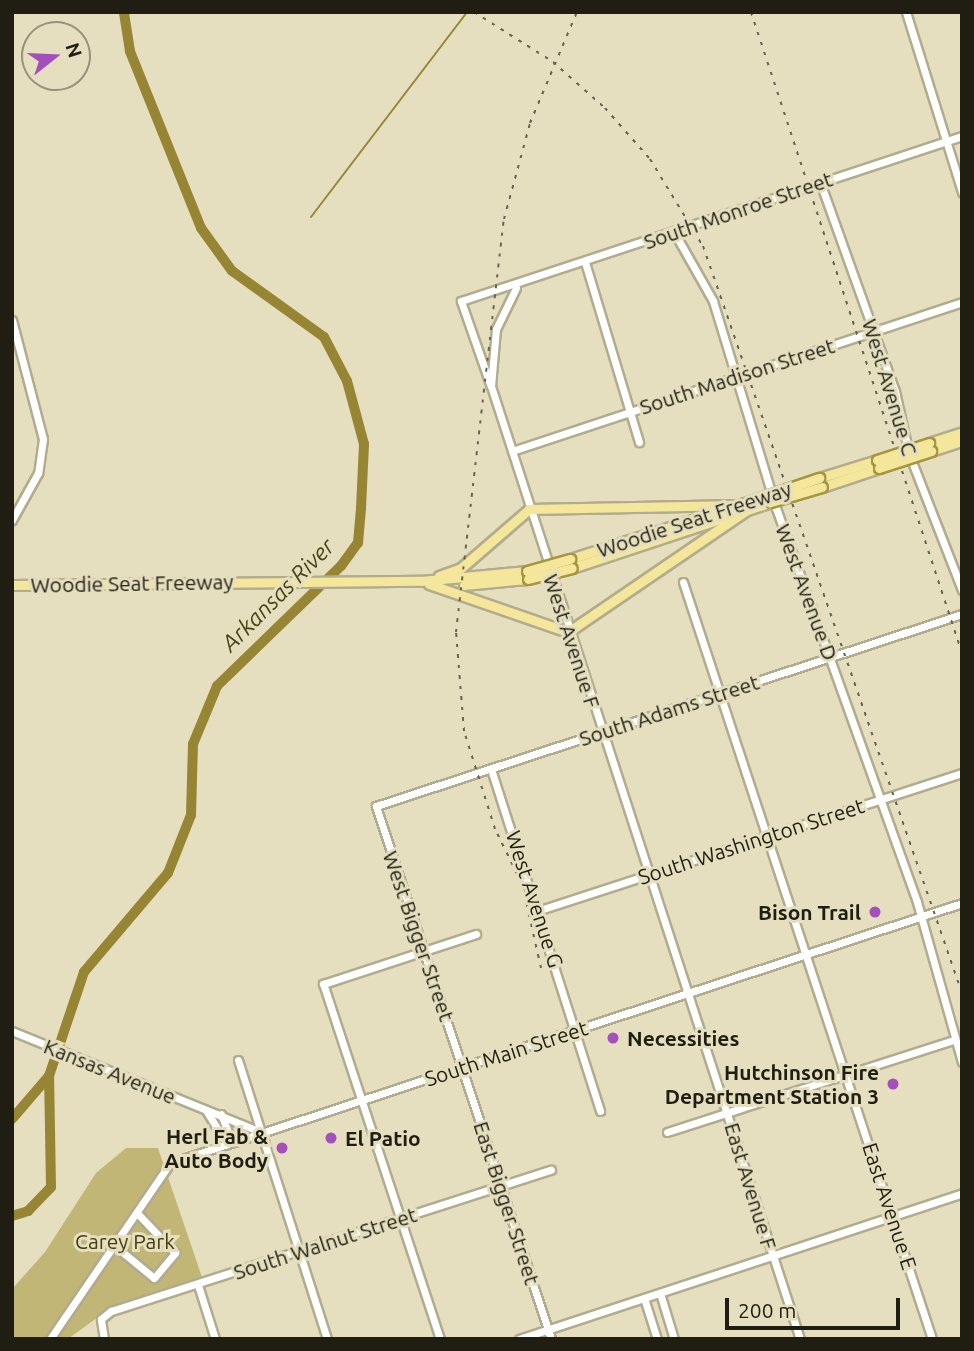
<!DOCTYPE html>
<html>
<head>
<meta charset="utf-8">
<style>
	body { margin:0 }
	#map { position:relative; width:974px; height:1351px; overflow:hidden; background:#e5dfc0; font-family:Ubuntu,sans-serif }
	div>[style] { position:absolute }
	.green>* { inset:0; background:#c2b677 }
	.stream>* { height:2px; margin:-1px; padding:0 1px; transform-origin:1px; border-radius:1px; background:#968634 }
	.river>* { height:10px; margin:-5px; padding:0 5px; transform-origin:5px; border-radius:5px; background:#968634 }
	.roads { filter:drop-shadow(2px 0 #b2ac8e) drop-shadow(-2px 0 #b2ac8e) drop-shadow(0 2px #b2ac8e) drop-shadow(0 -2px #b2ac8e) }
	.minor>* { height:7px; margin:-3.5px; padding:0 3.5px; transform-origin:3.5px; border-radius:3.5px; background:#fff }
	.major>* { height:9px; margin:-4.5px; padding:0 4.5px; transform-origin:4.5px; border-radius:4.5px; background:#f4e69a }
	.rail>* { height:2px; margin-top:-1px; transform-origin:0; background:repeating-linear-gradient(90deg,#65624f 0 3.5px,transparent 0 10.5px) }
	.bridges { filter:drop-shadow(2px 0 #a5953f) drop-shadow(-2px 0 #a5953f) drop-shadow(0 2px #a5953f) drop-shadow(0 -2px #a5953f) }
	.major-bridge>* { height:9px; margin:-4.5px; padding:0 4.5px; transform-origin:4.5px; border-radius:4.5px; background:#f4e69a }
	.dots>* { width:19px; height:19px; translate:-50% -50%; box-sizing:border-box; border:4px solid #e5dfc0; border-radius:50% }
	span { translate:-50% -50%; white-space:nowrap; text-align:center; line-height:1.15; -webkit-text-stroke:6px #e5dfc0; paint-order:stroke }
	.street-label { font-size:21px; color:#201e12 }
	.poi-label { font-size:21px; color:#201e12; font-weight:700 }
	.right { translate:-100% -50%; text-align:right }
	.left { translate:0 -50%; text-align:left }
	.park-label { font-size:21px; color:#453c0f }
	.water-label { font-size:23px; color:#4b4215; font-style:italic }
	.frame { position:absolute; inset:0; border:14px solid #201e12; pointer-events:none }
	.north { position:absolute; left:21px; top:21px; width:70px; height:70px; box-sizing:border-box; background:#e5dfc0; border:2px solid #96927a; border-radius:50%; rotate:72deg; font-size:19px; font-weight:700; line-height:28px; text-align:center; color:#201e12 }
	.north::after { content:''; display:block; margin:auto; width:24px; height:32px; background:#a54fbc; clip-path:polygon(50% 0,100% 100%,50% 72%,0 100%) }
	.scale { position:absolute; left:725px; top:1298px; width:175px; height:32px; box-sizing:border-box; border:4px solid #201e12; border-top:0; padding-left:9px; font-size:21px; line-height:24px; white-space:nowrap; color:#201e12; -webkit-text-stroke:5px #e5dfc0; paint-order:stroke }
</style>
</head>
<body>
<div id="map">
	<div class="green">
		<div style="clip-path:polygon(126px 1148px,158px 1148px,203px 1280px,109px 1309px,68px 1339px,12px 1339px,12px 1289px,45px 1252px,96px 1173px)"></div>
	</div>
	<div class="stream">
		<div style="left:311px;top:217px;width:258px;rotate:-52.7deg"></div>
	</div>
	<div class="river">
		<div style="left:12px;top:1119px;width:57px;rotate:-49.3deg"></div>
		<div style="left:12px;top:1216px;width:17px;rotate:-17deg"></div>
		<div style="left:28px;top:1211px;width:33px;rotate:-46deg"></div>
		<div style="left:51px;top:1187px;width:111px;rotate:-91deg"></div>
		<div style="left:49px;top:1076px;width:110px;rotate:-71.4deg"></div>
		<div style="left:84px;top:972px;width:130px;rotate:-49.7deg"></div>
		<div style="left:168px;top:873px;width:62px;rotate:-68.4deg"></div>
		<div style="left:191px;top:815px;width:71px;rotate:-88.4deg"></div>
		<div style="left:193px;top:744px;width:63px;rotate:-67.5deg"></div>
		<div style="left:217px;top:686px;width:173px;rotate:-44.1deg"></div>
		<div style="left:341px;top:566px;width:29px;rotate:-54deg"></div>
		<div style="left:358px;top:543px;width:35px;rotate:-85deg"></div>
		<div style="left:361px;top:508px;width:64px;rotate:-87.3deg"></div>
		<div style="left:364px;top:444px;width:65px;rotate:-105.1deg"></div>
		<div style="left:347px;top:381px;width:50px;rotate:-117.6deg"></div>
		<div style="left:324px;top:337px;width:113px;rotate:-144.3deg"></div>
		<div style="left:232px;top:271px;width:53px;rotate:-125.8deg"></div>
		<div style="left:201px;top:228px;width:191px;rotate:-111.9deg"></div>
		<div style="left:130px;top:51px;width:39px;rotate:-99deg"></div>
	</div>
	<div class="roads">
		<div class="minor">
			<div style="left:906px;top:12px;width:189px;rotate:72.7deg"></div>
			<div style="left:820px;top:182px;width:222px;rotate:70.3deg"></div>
			<div style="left:895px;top:391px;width:65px;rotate:77.5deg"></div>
			<div style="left:909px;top:454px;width:146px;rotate:68.7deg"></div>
			<div style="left:674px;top:232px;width:79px;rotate:60.5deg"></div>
			<div style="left:713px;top:301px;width:216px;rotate:73.1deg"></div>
			<div style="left:776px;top:508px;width:418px;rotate:70.3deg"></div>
			<div style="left:917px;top:902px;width:166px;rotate:74.3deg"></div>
			<div style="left:585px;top:262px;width:188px;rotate:73.3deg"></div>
			<div style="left:516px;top:288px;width:46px;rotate:116deg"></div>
			<div style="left:496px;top:329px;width:57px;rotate:95deg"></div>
			<div style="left:491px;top:386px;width:1002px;rotate:72.04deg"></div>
			<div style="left:12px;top:320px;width:123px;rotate:75.4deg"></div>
			<div style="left:43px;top:439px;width:34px;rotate:98deg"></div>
			<div style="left:38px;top:473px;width:54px;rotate:119deg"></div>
			<div style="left:490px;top:384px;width:88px;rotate:-109.3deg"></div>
			<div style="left:461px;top:301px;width:527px;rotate:-18.23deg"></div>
			<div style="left:512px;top:451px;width:474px;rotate:-18.3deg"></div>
			<div style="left:683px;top:582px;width:797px;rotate:71.79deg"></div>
			<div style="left:491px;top:769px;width:359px;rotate:72.3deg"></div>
			<div style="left:540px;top:910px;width:444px;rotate:-18deg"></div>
			<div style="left:12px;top:1031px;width:269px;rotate:22.1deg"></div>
			<div style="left:238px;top:1060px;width:293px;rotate:72.3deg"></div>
			<div style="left:207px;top:1112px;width:38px;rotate:58deg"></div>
			<div style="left:221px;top:1114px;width:30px;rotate:69deg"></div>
			<div style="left:667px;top:1132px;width:300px;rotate:-17.8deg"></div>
			<div style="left:115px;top:1246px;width:50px;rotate:39.4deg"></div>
			<div style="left:154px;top:1278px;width:33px;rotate:-50deg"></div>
			<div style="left:175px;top:1253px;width:52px;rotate:-133.5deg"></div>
			<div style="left:198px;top:1285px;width:57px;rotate:72.5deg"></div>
			<div style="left:660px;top:1293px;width:48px;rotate:73.1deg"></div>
			<div style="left:644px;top:1298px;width:43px;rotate:72.4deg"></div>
			<div style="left:50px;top:1339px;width:213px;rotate:-55.7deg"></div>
			<div style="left:170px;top:1163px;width:834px;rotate:-18.17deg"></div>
			<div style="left:104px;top:1339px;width:20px;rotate:-99deg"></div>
			<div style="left:101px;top:1319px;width:13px;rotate:-39deg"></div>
			<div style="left:111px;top:1311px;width:462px;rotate:-17.8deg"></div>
			<div style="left:440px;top:1339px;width:374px;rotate:-108.2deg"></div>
			<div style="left:323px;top:984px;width:161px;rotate:-18.1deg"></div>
			<div style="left:519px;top:1339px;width:466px;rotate:-18.2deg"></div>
			<div style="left:551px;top:1339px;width:561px;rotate:-108.18deg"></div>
			<div style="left:376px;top:806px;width:617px;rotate:-18.14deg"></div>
		</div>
		<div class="major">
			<div style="left:929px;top:443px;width:35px;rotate:-18deg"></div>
			<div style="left:931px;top:451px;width:33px;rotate:-18deg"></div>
			<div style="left:819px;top:478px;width:61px;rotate:-17.2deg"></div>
			<div style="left:822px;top:487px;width:60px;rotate:-18.4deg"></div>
			<div style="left:570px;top:559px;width:193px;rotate:-17.8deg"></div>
			<div style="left:572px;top:568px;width:210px;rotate:-18.3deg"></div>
			<div style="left:439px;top:576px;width:23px;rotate:-20deg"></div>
			<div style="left:461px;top:568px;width:90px;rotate:-40.9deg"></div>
			<div style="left:529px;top:509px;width:210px;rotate:-1.1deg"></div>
			<div style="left:429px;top:584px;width:147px;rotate:19.1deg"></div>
			<div style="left:568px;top:632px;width:217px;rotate:-34.3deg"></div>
			<div style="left:12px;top:585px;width:409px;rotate:-0.6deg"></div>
			<div style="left:421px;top:581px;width:106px;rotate:-5.4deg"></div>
			<div style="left:464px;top:585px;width:64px;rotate:-5.4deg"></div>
		</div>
	</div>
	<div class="rail">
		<div style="left:474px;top:12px;width:93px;rotate:32.3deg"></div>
		<div style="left:553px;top:62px;width:69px;rotate:41.5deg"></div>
		<div style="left:605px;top:108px;width:68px;rotate:48.6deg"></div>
		<div style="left:650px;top:159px;width:102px;rotate:58.7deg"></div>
		<div style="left:703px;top:246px;width:791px;rotate:70.88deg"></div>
		<div style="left:751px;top:12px;width:675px;rotate:71.78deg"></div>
		<div style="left:541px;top:968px;width:86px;rotate:-102.7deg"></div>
		<div style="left:522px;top:884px;width:61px;rotate:-116.1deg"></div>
		<div style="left:495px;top:829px;width:103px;rotate:-107.6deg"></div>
		<div style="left:464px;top:731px;width:99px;rotate:-94.6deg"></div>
		<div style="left:456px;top:632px;width:416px;rotate:-83.4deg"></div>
		<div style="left:504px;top:219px;width:99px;rotate:-74.8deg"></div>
		<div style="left:530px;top:123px;width:121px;rotate:-67.1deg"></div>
	</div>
	<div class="bridges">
		<div class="major-bridge">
			<div style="left:877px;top:460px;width:55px;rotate:-18.1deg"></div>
			<div style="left:879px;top:468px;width:55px;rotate:-18.1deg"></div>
			<div style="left:754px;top:500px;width:69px;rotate:-18.7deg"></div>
			<div style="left:771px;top:502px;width:53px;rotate:-16.4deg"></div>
			<div style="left:527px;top:571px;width:45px;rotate:-15.6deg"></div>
			<div style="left:528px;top:579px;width:45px;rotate:-14deg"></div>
		</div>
	</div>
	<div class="dots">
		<div style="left:875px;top:912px;background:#a54fbc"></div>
		<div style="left:613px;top:1038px;background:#a54fbc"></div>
		<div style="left:893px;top:1084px;background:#a54fbc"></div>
		<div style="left:331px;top:1138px;background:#a54fbc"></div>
		<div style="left:282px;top:1148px;background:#a54fbc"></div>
	</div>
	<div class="street-label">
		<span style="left:738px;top:210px;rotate:-19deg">South Monroe Street</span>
		<span style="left:737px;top:376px;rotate:-18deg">South Madison Street</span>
		<span style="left:890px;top:387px;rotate:73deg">West Avenue C</span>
		<span style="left:694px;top:519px;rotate:-18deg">Woodie Seat Freeway</span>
		<span style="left:132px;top:583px;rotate:-1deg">Woodie Seat Freeway</span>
		<span style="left:807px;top:592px;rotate:70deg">West Avenue D</span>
		<span style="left:572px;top:641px;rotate:72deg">West Avenue F</span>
		<span style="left:669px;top:710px;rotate:-18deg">South Adams Street</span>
		<span style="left:751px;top:841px;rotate:-18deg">South Washington Street</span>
		<span style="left:535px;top:899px;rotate:72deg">West Avenue G</span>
		<span style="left:419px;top:936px;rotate:71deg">West Bigger Street</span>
		<span style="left:506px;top:1053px;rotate:-18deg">South Main Street</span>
		<span style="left:110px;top:1071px;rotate:22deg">Kansas Avenue</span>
		<span style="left:751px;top:1186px;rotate:73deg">East Avenue F</span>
		<span style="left:507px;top:1203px;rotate:72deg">East Bigger Street</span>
		<span style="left:890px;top:1206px;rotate:72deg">East Avenue E</span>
		<span style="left:325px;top:1243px;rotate:-18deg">South Walnut Street</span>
	</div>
	<div class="poi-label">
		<span class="right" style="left:861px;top:912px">Bison Trail</span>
		<span class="left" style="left:627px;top:1038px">Necessities</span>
		<span class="right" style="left:879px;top:1084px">Hutchinson Fire<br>Department Station 3</span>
		<span class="right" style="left:268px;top:1148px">Herl Fab &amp;<br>Auto Body</span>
		<span class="left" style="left:345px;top:1138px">El Patio</span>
	</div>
	<div class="park-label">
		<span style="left:125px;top:1241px">Carey Park</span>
	</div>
	<div class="water-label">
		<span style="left:278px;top:595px;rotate:-45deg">Arkansas River</span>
	</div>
	<div class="frame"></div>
	<div class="north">N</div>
	<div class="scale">200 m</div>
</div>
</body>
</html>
